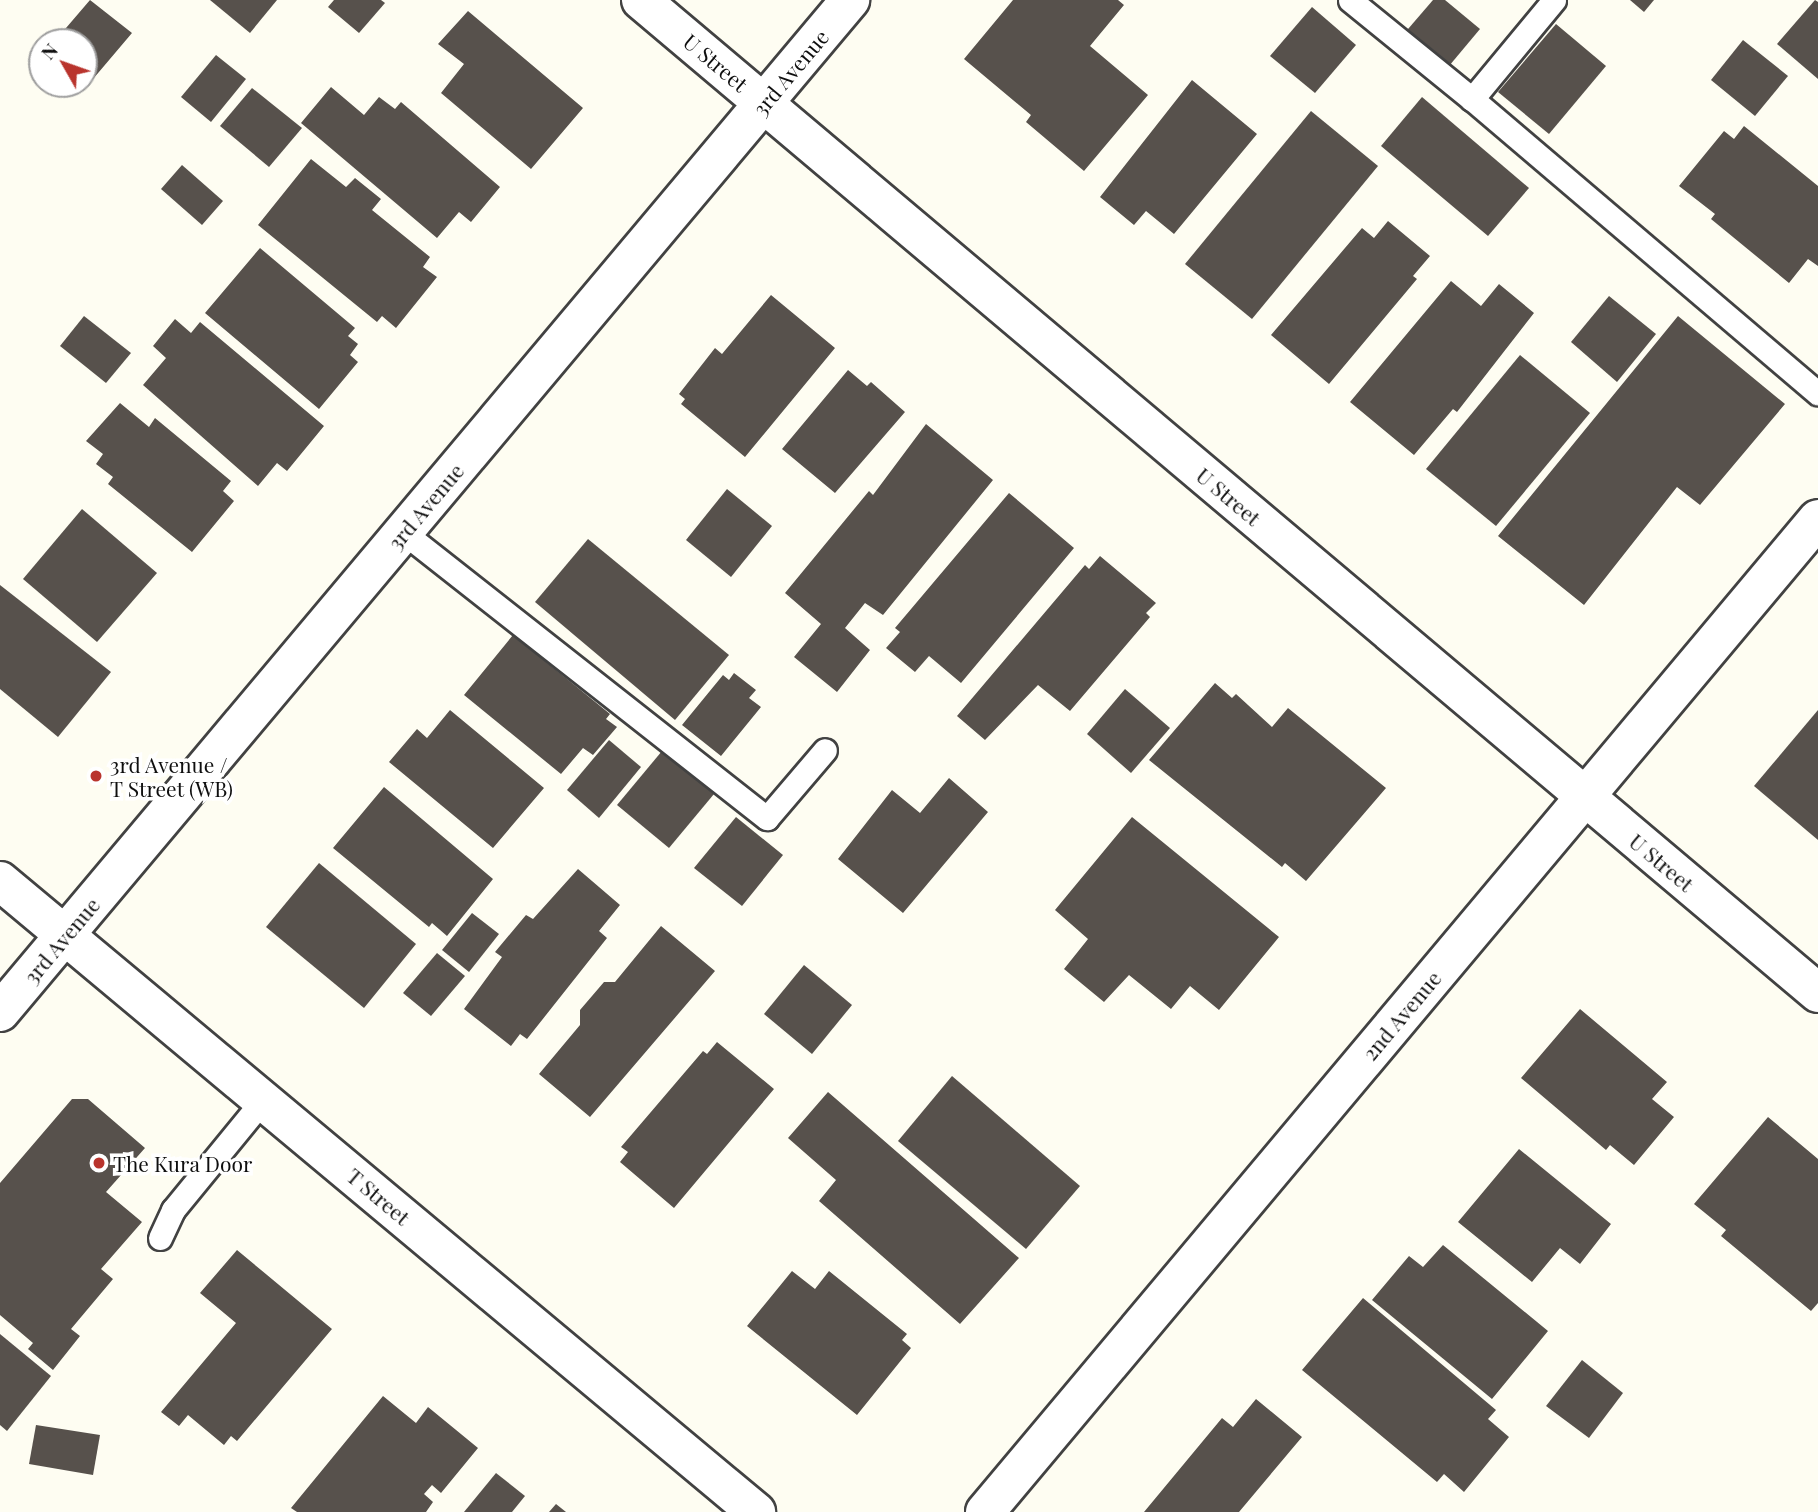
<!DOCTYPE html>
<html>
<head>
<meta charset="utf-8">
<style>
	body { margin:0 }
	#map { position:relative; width:1818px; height:1512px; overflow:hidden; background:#fefdf2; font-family:"Playfair Display",serif }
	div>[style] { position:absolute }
	.building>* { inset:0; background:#57514c }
	.roads { filter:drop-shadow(2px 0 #424242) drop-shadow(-2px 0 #424242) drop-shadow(0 2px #424242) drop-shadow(0 -2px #424242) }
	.service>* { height:23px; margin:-11.5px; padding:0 11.5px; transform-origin:11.5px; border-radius:11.5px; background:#fff }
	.minor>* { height:38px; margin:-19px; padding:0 19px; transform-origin:19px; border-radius:19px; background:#fff }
	.tertiary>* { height:38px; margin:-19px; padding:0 19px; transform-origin:19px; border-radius:19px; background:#fff }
	.dots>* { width:19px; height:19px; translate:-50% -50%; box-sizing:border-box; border:4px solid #fff; border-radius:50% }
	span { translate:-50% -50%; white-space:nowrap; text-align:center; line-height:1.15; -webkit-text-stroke:7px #fff; paint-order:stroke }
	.street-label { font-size:21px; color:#0f0f0f }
	.poi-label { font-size:21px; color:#0f0f0f }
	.left { translate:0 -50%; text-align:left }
	.north { position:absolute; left:28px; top:28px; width:70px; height:70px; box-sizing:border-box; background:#fff; border:2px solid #9f9f9f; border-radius:50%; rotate:310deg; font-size:19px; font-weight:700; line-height:28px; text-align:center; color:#0f0f0f }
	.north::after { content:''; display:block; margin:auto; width:24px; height:32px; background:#b9342d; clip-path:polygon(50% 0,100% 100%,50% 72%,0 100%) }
</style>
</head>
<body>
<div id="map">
	<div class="building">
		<div style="clip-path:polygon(90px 0,132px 33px,93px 79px,84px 72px,84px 42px,54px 42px)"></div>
		<div style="clip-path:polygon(210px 0,277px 0,250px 33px)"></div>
		<div style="clip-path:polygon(334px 0,381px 0,385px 3px,359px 33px,328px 7px)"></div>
		<div style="clip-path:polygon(1013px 0,1118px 0,1124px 5px,1090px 46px,1148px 95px,1084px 171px,1026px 122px,1031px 115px,964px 59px)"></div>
		<div style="clip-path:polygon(1433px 0,1445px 0,1480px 29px,1444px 72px,1402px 36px)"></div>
		<div style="clip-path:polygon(1630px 0,1654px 0,1644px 12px)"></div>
		<div style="clip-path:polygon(1815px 0,1818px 2px,1818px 79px,1777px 44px)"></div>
		<div style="clip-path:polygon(1312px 7px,1356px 45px,1315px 93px,1270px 56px)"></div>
		<div style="clip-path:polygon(468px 11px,583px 108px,531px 169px,441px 93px,464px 64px,438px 44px)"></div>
		<div style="clip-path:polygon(1556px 24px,1606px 66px,1549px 134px,1498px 92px)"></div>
		<div style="clip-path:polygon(1743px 40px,1788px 76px,1755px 116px,1711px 80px)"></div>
		<div style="clip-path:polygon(216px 55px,246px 79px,211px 122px,181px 97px)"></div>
		<div style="clip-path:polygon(1192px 80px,1257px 134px,1174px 234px,1146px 211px,1134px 225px,1100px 197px)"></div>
		<div style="clip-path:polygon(331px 87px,364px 115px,379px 97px,395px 109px,401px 102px,500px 187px,471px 222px,459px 212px,437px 238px,301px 123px)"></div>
		<div style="clip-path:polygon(252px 88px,302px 128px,269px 167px,220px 126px)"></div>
		<div style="clip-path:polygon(1422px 97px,1529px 188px,1488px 236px,1381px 146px)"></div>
		<div style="clip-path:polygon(1311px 111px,1378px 166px,1252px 319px,1185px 264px)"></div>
		<div style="clip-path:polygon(1744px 126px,1818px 186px,1818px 266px,1808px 259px,1789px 283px,1711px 219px,1715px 214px,1679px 186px,1724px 131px,1734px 139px)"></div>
		<div style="clip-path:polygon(311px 159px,346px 187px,355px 178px,381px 199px,372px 210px,430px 257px,423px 267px,437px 277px,396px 328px,382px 316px,377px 322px,258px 225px)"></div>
		<div style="clip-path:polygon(182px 165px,223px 201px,202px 225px,161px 189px)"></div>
		<div style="clip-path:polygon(1388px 221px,1430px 256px,1413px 276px,1417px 279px,1329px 384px,1271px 335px,1362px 228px,1374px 238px)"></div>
		<div style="clip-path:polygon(260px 248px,355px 328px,348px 336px,358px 344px,350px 355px,358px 362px,319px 409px,205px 313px)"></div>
		<div style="clip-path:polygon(1451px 281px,1481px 306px,1499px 284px,1534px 313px,1457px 412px,1453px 409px,1414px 455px,1350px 402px)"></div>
		<div style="clip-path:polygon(771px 295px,835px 348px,745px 457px,681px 404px,685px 399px,679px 394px,715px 348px,722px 354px)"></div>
		<div style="clip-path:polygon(1609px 296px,1656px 334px,1617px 382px,1571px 342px)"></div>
		<div style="clip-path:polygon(84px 316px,131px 353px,106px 383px,60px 346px)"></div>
		<div style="clip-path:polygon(1678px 316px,1785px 404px,1700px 505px,1677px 487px,1584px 605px,1498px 536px)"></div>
		<div style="clip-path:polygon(175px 319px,191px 333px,200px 322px,324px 426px,287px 471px,277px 463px,258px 486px,143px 385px,166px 358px,153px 346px)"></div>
		<div style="clip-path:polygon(1520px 355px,1590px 413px,1496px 526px,1426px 469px)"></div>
		<div style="clip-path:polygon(848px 370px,867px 386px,871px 382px,905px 412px,835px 493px,782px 449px)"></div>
		<div style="clip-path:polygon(120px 403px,149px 427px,155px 418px,231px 481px,223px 491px,234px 501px,192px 552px,108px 484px,113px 477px,96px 464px,103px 454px,86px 441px)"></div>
		<div style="clip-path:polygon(926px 424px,993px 480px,883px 615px,865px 603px,845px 628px,870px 650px,837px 692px,794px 657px,821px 624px,785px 593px,869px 491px,873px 495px)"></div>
		<div style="clip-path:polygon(727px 489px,772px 526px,731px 577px,686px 540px)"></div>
		<div style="clip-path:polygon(1009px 493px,1074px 548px,961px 683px,929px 656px,915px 672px,886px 648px,900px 632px,895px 628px)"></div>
		<div style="clip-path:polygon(82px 509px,157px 573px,97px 642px,23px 579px)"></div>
		<div style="clip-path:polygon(588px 539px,729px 655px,675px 720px,535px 602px)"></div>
		<div style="clip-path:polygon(1100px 556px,1156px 603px,1146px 613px,1150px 617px,1070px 711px,1038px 685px,985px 740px,957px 716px,1085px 565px,1089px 569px)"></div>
		<div style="clip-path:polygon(0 585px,111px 672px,58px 737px,0 689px)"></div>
		<div style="clip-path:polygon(513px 635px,610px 714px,606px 719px,617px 727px,593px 755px,583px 748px,561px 774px,464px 695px)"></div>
		<div style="clip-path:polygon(734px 673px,756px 690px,749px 698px,761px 707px,721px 756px,682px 725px,723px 675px,729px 680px)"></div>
		<div style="clip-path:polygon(1215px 683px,1232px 698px,1236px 694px,1272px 727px,1288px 708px,1386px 788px,1306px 881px,1285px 863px,1282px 867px,1149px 760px)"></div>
		<div style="clip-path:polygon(1125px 689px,1170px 728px,1131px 773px,1087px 734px)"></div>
		<div style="clip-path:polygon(450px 710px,544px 788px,493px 848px,389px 762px,417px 729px,427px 738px)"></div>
		<div style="clip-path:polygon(1818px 710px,1818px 840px,1754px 786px)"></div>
		<div style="clip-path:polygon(609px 740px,641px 767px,599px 818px,567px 790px)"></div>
		<div style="clip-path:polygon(662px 751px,714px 794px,669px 848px,617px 805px)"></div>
		<div style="clip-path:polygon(949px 778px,988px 812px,903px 913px,838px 859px,892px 790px,920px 813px)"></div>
		<div style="clip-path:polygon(384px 787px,493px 879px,447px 936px,432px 923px,429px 927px,333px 848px)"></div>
		<div style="clip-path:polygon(736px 817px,783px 855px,742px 906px,694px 868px)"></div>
		<div style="clip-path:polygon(1132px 817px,1279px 937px,1219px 1010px,1190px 986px,1171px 1009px,1129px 975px,1104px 1002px,1064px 969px,1088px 939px,1055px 910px)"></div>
		<div style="clip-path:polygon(319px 863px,416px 944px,364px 1008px,266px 927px)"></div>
		<div style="clip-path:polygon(578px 869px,620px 905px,599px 931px,607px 938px,527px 1039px,520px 1034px,511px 1046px,464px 1009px,502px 957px,495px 952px,526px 915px,533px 919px)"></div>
		<div style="clip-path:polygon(472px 913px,499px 934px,469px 972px,442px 950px)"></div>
		<div style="clip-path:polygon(661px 926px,715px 971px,590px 1117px,539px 1074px,580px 1025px,580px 1010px,604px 982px,615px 982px)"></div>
		<div style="clip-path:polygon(437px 953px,465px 976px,431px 1016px,403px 993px)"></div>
		<div style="clip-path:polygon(804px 965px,852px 1005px,812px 1054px,764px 1014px)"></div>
		<div style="clip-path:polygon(1580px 1009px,1667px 1082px,1652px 1099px,1674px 1117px,1634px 1165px,1610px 1145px,1606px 1150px,1521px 1078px)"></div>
		<div style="clip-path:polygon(717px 1042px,774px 1089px,674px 1208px,620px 1162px,628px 1152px,621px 1147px,703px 1051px,707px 1054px)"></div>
		<div style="clip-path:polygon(952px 1076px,1080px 1186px,1026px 1249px,898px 1141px)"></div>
		<div style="clip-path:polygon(828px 1092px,1019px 1258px,960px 1324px,819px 1201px,836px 1180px,788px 1138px)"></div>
		<div style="clip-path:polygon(72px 1099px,88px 1099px,145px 1148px,106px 1192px,142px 1222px,101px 1269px,113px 1279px,71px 1329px,80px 1336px,53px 1370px,28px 1349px,33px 1343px,0 1315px,0 1183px)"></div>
		<div style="clip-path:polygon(1768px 1117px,1818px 1159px,1818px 1303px,1811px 1311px,1721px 1236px,1726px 1230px,1694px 1204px)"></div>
		<div style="clip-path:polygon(1519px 1149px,1611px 1224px,1580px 1264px,1560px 1248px,1532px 1282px,1458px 1222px)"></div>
		<div style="clip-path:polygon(1443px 1245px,1548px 1331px,1492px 1399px,1372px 1300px,1409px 1256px,1423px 1267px)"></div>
		<div style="clip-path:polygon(237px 1250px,332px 1329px,237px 1441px,231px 1436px,224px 1445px,188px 1415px,179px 1426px,161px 1412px,236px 1323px,200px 1293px)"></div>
		<div style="clip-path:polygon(792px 1271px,815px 1289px,829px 1271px,907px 1334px,902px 1340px,911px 1348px,857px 1415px,747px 1326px)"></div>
		<div style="clip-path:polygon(1363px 1298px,1496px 1410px,1488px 1419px,1509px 1437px,1464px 1492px,1444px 1474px,1437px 1482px,1302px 1370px)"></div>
		<div style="clip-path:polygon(0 1334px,51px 1376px,7px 1431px,0 1425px)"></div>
		<div style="clip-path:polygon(1582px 1360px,1623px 1393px,1589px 1438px,1546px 1406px)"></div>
		<div style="clip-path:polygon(383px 1396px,416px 1423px,428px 1407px,478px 1448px,441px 1493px,432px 1485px,424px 1494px,433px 1502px,426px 1512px,297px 1512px,291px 1508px)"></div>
		<div style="clip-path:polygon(1256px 1399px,1302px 1437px,1239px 1512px,1144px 1512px,1222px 1418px,1233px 1427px)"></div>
		<div style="clip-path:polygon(36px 1425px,100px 1435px,93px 1475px,29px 1464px)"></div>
		<div style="clip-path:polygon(496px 1473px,525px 1496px,512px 1512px,464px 1512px)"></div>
		<div style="clip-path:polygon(556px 1504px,566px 1512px,549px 1512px)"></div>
	</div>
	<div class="roads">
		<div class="service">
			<div style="left:1350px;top:0;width:157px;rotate:39.1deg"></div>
			<div style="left:1554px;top:0;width:129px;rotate:129.6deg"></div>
			<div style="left:1472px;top:99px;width:454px;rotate:40.4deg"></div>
			<div style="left:403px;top:532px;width:463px;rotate:38.2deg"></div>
			<div style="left:767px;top:818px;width:89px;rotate:-49.5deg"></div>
			<div style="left:160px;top:1238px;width:31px;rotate:-65deg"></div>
			<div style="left:173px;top:1210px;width:144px;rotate:-50.7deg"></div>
		</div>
		<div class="minor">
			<div style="left:641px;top:0;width:1540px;rotate:40.15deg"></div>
			<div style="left:0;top:881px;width:985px;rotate:39.85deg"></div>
		</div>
		<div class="tertiary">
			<div style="left:0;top:1012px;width:1322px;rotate:-49.97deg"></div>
			<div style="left:985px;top:1512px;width:1296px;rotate:-50.01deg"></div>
		</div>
	</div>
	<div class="dots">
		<div style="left:96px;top:776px;background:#b9342d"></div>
		<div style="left:99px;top:1163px;background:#b9342d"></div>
	</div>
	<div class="street-label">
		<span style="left:716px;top:62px;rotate:40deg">U Street</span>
		<span style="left:790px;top:72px;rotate:-50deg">3rd Avenue</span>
		<span style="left:1229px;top:496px;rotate:40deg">U Street</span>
		<span style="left:425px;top:506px;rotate:-50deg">3rd Avenue</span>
		<span style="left:1662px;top:862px;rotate:40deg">U Street</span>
		<span style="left:61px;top:940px;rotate:-50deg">3rd Avenue</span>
		<span style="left:1401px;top:1015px;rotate:-50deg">2nd Avenue</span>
		<span style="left:379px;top:1196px;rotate:40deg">T Street</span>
	</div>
	<div class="poi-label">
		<span class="left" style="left:110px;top:776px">3rd Avenue /<br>T Street (WB)</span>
		<span class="left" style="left:113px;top:1163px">The Kura Door</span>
	</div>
	<div class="north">N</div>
</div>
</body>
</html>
